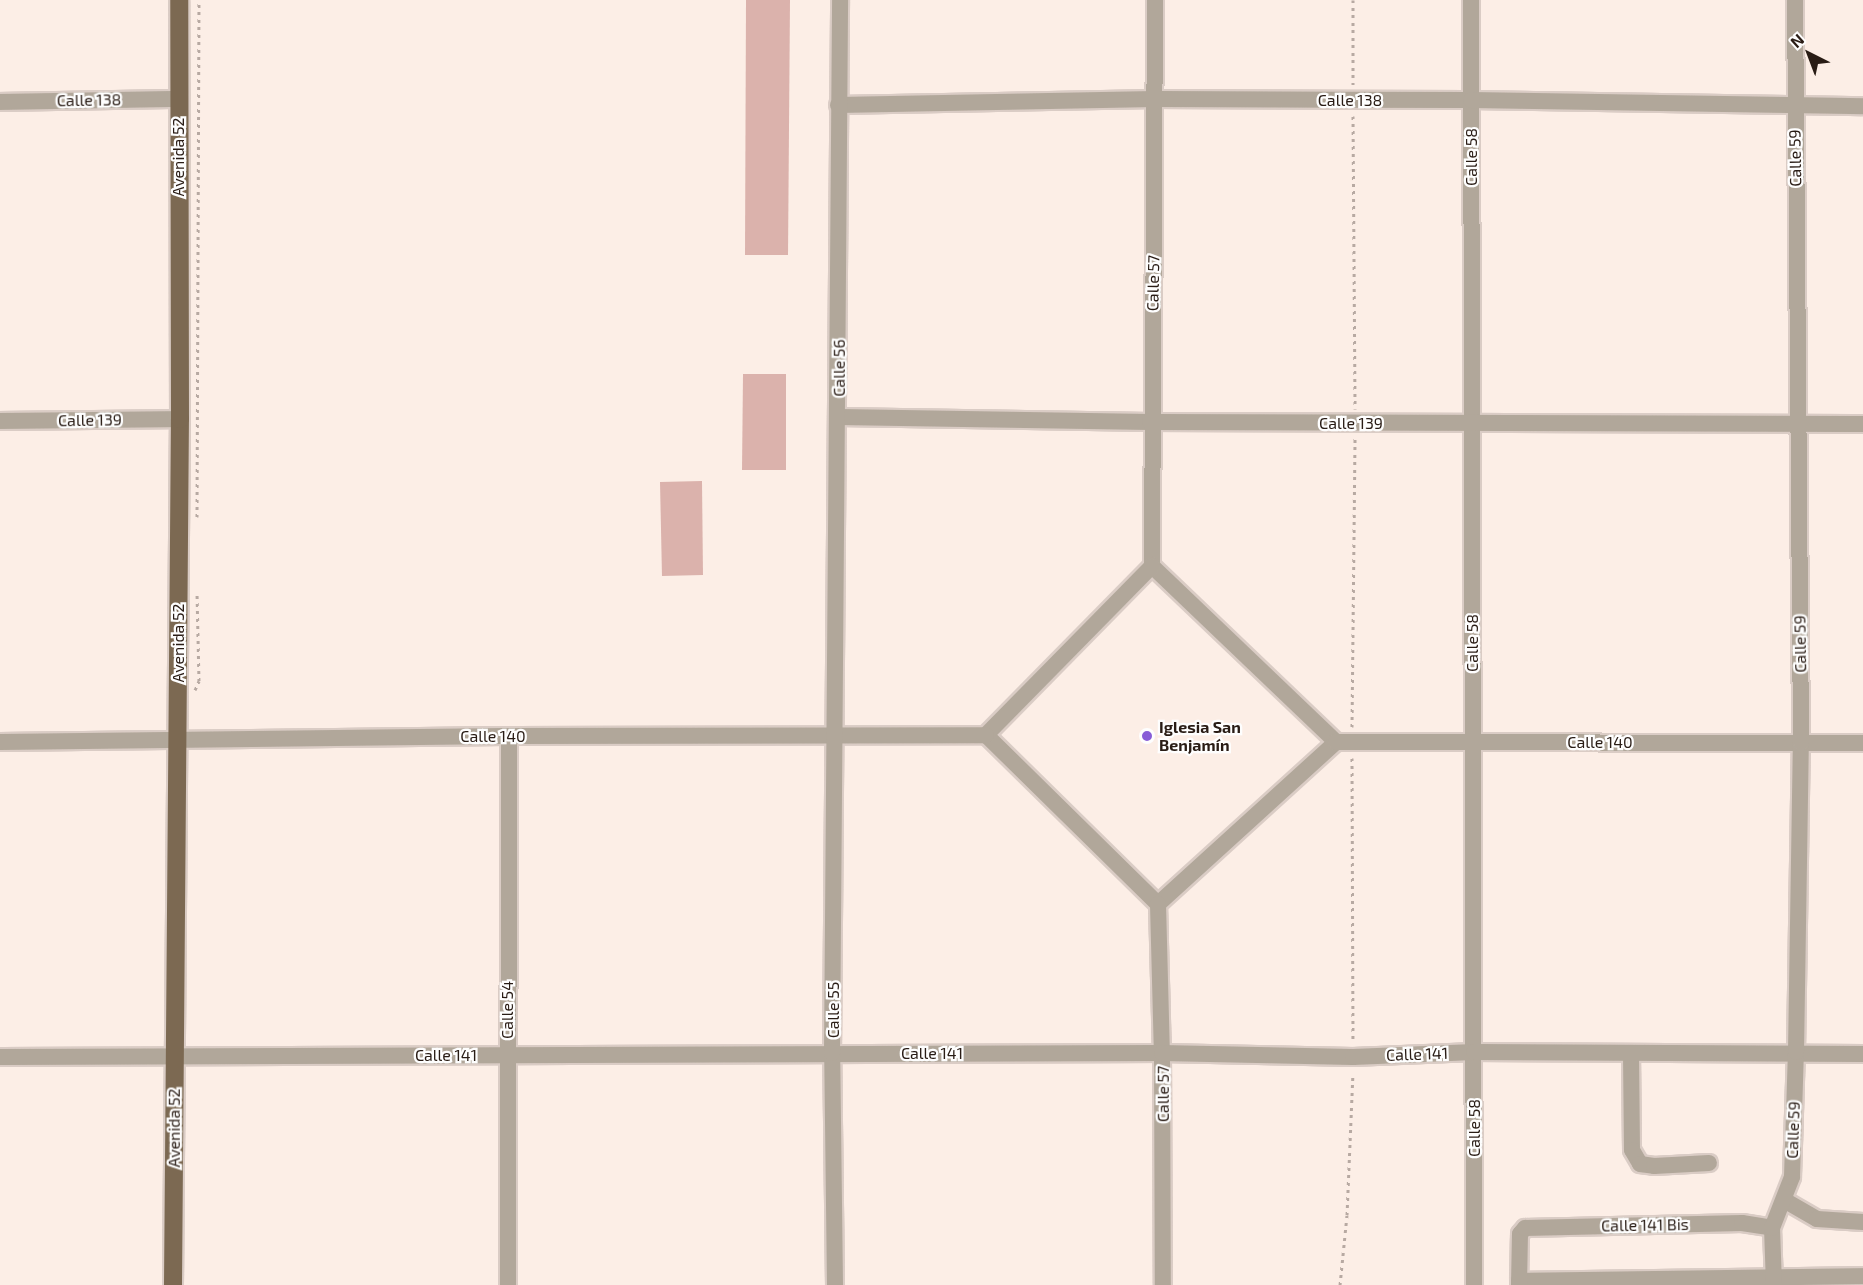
<!DOCTYPE html>
<html>
<head>
<meta charset="utf-8">
<style>
	body { margin:0 }
	#map { position:relative; width:1863px; height:1285px; overflow:hidden; background:#fceee6; font-family:"Exo 2",sans-serif }
	div>[style] { position:absolute }
	.building>* { inset:0; background:#dbb2ac }
	.path>* { height:3px; margin-top:-1.5px; transform-origin:0; background:repeating-linear-gradient(90deg,#b7a9a2 0 3px,transparent 0 7.5px) }
	.roads { filter:drop-shadow(2px 0 #daccc5) drop-shadow(-2px 0 #daccc5) drop-shadow(0 2px #daccc5) drop-shadow(0 -2px #daccc5) }
	.minor>* { height:16px; margin:-8px; padding:0 8px; transform-origin:8px; border-radius:8px; background:#b1a79a }
	.major>* { height:18px; margin:-9px; padding:0 9px; transform-origin:9px; border-radius:9px; background:#7c6952 }
	.dots>* { width:16px; height:16px; translate:-50% -50%; box-sizing:border-box; border:3px solid #fefefe; border-radius:50% }
	span { translate:-50% -50%; white-space:nowrap; text-align:center; line-height:1.15; -webkit-text-stroke:4.5px #fefefe; paint-order:stroke }
	.street-label { font-size:16px; color:#291c15 }
	.poi-label { font-size:16px; color:#291c15; font-weight:700 }
	.left { translate:0 -50%; text-align:left }
	.north { position:absolute; left:1779px; top:24px; width:60px; height:60px; -webkit-text-stroke:4px #fefefe; paint-order:stroke; rotate:318deg; font-size:16px; font-weight:700; line-height:24px; text-align:center; color:#291c15 }
	.north::after { content:''; display:block; margin:auto; width:21px; height:27px; background:#291c15; clip-path:polygon(50% 0,100% 100%,50% 72%,0 100%) }
</style>
</head>
<body>
<div id="map">
	<div class="building">
		<div style="clip-path:polygon(746px 0,790px 0,788px 255px,745px 255px)"></div>
		<div style="clip-path:polygon(743px 374px,786px 374px,786px 470px,742px 470px)"></div>
		<div style="clip-path:polygon(702px 481px,703px 575px,662px 576px,660px 482px)"></div>
	</div>
	<div class="path">
		<div style="left:1353px;top:85px;width:85px;rotate:-90deg"></div>
		<div style="left:1353px;top:116px;width:293px;rotate:89.6deg"></div>
		<div style="left:197px;top:517px;width:517px;rotate:-89.78deg"></div>
		<div style="left:195px;top:690px;width:10px;rotate:-66deg"></div>
		<div style="left:199px;top:681px;width:86px;rotate:-91.3deg"></div>
		<div style="left:1352px;top:727px;width:290px;rotate:-89.4deg"></div>
		<div style="left:1352px;top:758px;width:284px;rotate:89.8deg"></div>
		<div style="left:1340px;top:1285px;width:70px;rotate:-84.3deg"></div>
		<div style="left:1347px;top:1215px;width:142px;rotate:-87.6deg"></div>
	</div>
	<div class="roads">
		<div class="minor">
			<div style="left:1471px;top:0;width:1285px;rotate:89.87deg"></div>
			<div style="left:0;top:102px;width:178px;rotate:-1deg"></div>
			<div style="left:838px;top:105px;width:317px;rotate:-1.1deg"></div>
			<div style="left:1155px;top:99px;width:316px;rotate:0.2deg"></div>
			<div style="left:1471px;top:100px;width:392px;rotate:0.9deg"></div>
			<div style="left:839px;top:417px;width:311px;rotate:0.9deg"></div>
			<div style="left:1150px;top:422px;width:713px;rotate:0.16deg"></div>
			<div style="left:0;top:421px;width:180px;rotate:-0.6deg"></div>
			<div style="left:1152px;top:566px;width:566px;rotate:-89.7deg"></div>
			<div style="left:1152px;top:566px;width:255px;rotate:43.7deg"></div>
			<div style="left:986px;top:735px;width:241px;rotate:44.5deg"></div>
			<div style="left:1158px;top:904px;width:241px;rotate:-42.3deg"></div>
			<div style="left:986px;top:735px;width:237px;rotate:-45.5deg"></div>
			<div style="left:0;top:742px;width:509px;rotate:-0.68deg"></div>
			<div style="left:509px;top:736px;width:477px;rotate:-0.1deg"></div>
			<div style="left:1336px;top:742px;width:527px;rotate:0.11deg"></div>
			<div style="left:1158px;top:904px;width:149px;rotate:88.5deg"></div>
			<div style="left:1162px;top:1053px;width:232px;rotate:89.8deg"></div>
			<div style="left:1631px;top:1054px;width:96px;rotate:89.4deg"></div>
			<div style="left:1632px;top:1150px;width:16px;rotate:60deg"></div>
			<div style="left:1640px;top:1164px;width:14px;rotate:8deg"></div>
			<div style="left:1654px;top:1166px;width:55px;rotate:-3.1deg"></div>
			<div style="left:0;top:1057px;width:1162px;rotate:-0.2deg"></div>
			<div style="left:1162px;top:1053px;width:191px;rotate:1.2deg"></div>
			<div style="left:1353px;top:1057px;width:121px;rotate:-2.4deg"></div>
			<div style="left:1474px;top:1052px;width:389px;rotate:0.3deg"></div>
			<div style="left:1784px;top:1200px;width:38px;rotate:30deg"></div>
			<div style="left:1817px;top:1219px;width:46px;rotate:3.7deg"></div>
			<div style="left:1519px;top:1281px;width:344px;rotate:-0.8deg"></div>
			<div style="left:508px;top:1285px;width:549px;rotate:-89.9deg"></div>
			<div style="left:835px;top:1285px;width:232px;rotate:-90.7deg"></div>
			<div style="left:832px;top:1053px;width:1053px;rotate:-89.56deg"></div>
			<div style="left:1519px;top:1285px;width:51px;rotate:-88.9deg"></div>
			<div style="left:1520px;top:1234px;width:8px;rotate:-50deg"></div>
			<div style="left:1525px;top:1228px;width:217px;rotate:-1.3deg"></div>
			<div style="left:1742px;top:1223px;width:30px;rotate:9deg"></div>
			<div style="left:1774px;top:1285px;width:57px;rotate:-92deg"></div>
			<div style="left:1772px;top:1228px;width:55px;rotate:-68.6deg"></div>
			<div style="left:1792px;top:1177px;width:125px;rotate:-88.2deg"></div>
			<div style="left:1796px;top:1052px;width:309px;rotate:-89.1deg"></div>
			<div style="left:1801px;top:743px;width:743px;rotate:-90.46deg"></div>
		</div>
		<div class="major">
			<div style="left:173px;top:1285px;width:866px;rotate:-89.54deg"></div>
			<div style="left:180px;top:419px;width:419px;rotate:-90.1deg"></div>
		</div>
	</div>
	<div class="dots">
		<div style="left:1147px;top:736px;background:#885dd7"></div>
	</div>
	<div class="street-label">
		<span style="left:89px;top:100px;rotate:-1deg">Calle 138</span>
		<span style="left:1350px;top:100px">Calle 138</span>
		<span style="left:178px;top:157px;rotate:-90deg">Avenida 52</span>
		<span style="left:1471px;top:157px;rotate:-90deg">Calle 58</span>
		<span style="left:1795px;top:158px;rotate:-91deg">Calle 59</span>
		<span style="left:1153px;top:283px;rotate:-89deg">Calle 57</span>
		<span style="left:839px;top:368px;rotate:-90deg">Calle 56</span>
		<span style="left:90px;top:420px;rotate:-1deg">Calle 139</span>
		<span style="left:1351px;top:423px">Calle 139</span>
		<span style="left:178px;top:643px;rotate:-90deg">Avenida 52</span>
		<span style="left:1472px;top:643px;rotate:-90deg">Calle 58</span>
		<span style="left:1800px;top:644px;rotate:-91deg">Calle 59</span>
		<span style="left:493px;top:736px">Calle 140</span>
		<span style="left:1600px;top:742px">Calle 140</span>
		<span style="left:507px;top:1010px;rotate:-90deg">Calle 54</span>
		<span style="left:833px;top:1010px;rotate:-90deg">Calle 55</span>
		<span style="left:932px;top:1053px">Calle 141</span>
		<span style="left:1417px;top:1054px;rotate:-2deg">Calle 141</span>
		<span style="left:446px;top:1055px">Calle 141</span>
		<span style="left:1163px;top:1094px;rotate:-90deg">Calle 57</span>
		<span style="left:174px;top:1128px;rotate:-90deg">Avenida 52</span>
		<span style="left:1474px;top:1128px;rotate:-90deg">Calle 58</span>
		<span style="left:1793px;top:1130px;rotate:-88deg">Calle 59</span>
		<span style="left:1645px;top:1225px;rotate:-1deg">Calle 141 Bis</span>
	</div>
	<div class="poi-label">
		<span class="left" style="left:1159px;top:736px">Iglesia San<br>Benjamín</span>
	</div>
	<div class="north">N</div>
</div>
</body>
</html>
